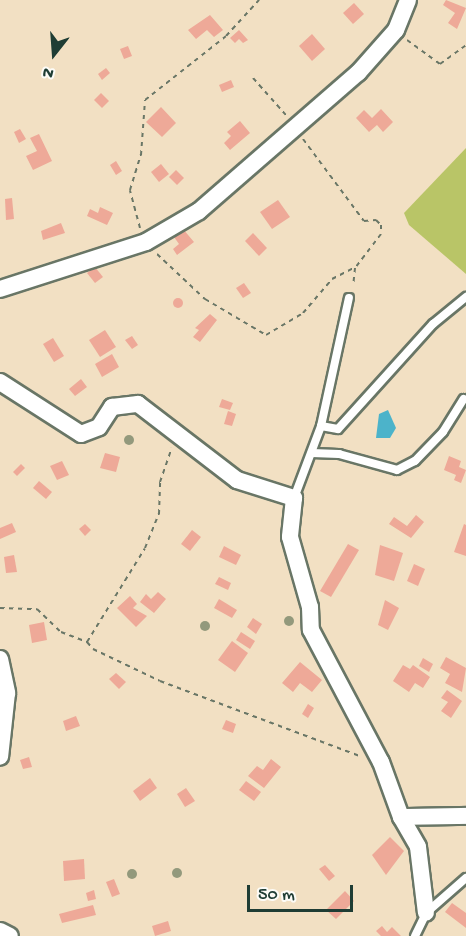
<!DOCTYPE html>
<html>
<head>
<meta charset="utf-8">
<style>
	body { margin:0 }
	#map { position:relative; width:466px; height:936px; overflow:hidden; background:#f2e0c3; font-family:"Gochi Hand",sans-serif }
	div>[style] { position:absolute }
	.green>* { inset:0; background:#b9c567 }
	.water>* { inset:0; background:#4cb3ca }
	.building>* { inset:0; background:#eea998 }
	.round { border-radius:50% }
	.path>* { height:2px; margin-top:-1px; transform-origin:0; background:repeating-linear-gradient(90deg,#697666 0 4.5px,transparent 0 9px) }
	.roads { filter:drop-shadow(2px 0 #697666) drop-shadow(-2px 0 #697666) drop-shadow(0 2px #697666) drop-shadow(0 -2px #697666) }
	.service>* { height:8px; margin:-4px; padding:0 4px; transform-origin:4px; border-radius:4px; background:#fff }
	.minor>* { height:16px; margin:-8px; padding:0 8px; transform-origin:8px; border-radius:8px; background:#fff }
	.trees>* { width:10px; height:10px; margin:-5px; border-radius:50%; background:#93997c }
	span { translate:-50% -50%; white-space:nowrap; text-align:center; line-height:1.15; -webkit-text-stroke:5px #fdfcf7; paint-order:stroke }
	.north { position:absolute; left:24px; top:24px; width:60px; height:60px; -webkit-text-stroke:4px #fdfcf7; paint-order:stroke; rotate:197deg; font-size:16px; font-weight:700; line-height:24px; text-align:center; color:#1f3d34 }
	.north::after { content:''; display:block; margin:auto; width:21px; height:27px; background:#1f3d34; clip-path:polygon(50% 0,100% 100%,50% 72%,0 100%) }
	.scale { position:absolute; left:247px; top:885px; width:106px; height:27px; box-sizing:border-box; border:3px solid #1f3d34; border-top:0; padding-left:8px; font-size:18px; line-height:21px; white-space:nowrap; color:#1f3d34; -webkit-text-stroke:4px #fdfcf7; paint-order:stroke }
</style>
</head>
<body>
<div id="map">
	<div class="green">
		<div style="clip-path:polygon(466px 148px,466px 274px,409px 225px,404px 213px)"></div>
	</div>
	<div class="water">
		<div style="clip-path:polygon(388px 410px,396px 428px,390px 438px,376px 438px,379px 414px)"></div>
	</div>
	<div class="building">
		<div style="clip-path:polygon(446px 0,466px 8px,457px 29px,448px 23px,455px 13px,443px 5px)"></div>
		<div style="clip-path:polygon(354px 3px,364px 14px,353px 24px,343px 13px)"></div>
		<div style="clip-path:polygon(210px 15px,223px 30px,214px 37px,207px 30px,196px 39px,188px 30px)"></div>
		<div style="clip-path:polygon(239px 30px,248px 40px,243px 43px,239px 39px,235px 43px,230px 38px)"></div>
		<div style="clip-path:polygon(312px 34px,325px 49px,312px 61px,299px 46px)"></div>
		<div style="clip-path:polygon(128px 46px,132px 56px,124px 59px,120px 49px)"></div>
		<div style="clip-path:polygon(106px 68px,110px 73px,102px 80px,98px 74px)"></div>
		<div style="clip-path:polygon(231px 80px,234px 87px,222px 92px,219px 85px)"></div>
		<div style="clip-path:polygon(101px 93px,109px 101px,102px 108px,94px 100px)"></div>
		<div style="clip-path:polygon(161px 107px,176px 123px,162px 137px,146px 122px)"></div>
		<div style="clip-path:polygon(381px 109px,393px 122px,383px 132px,377px 125px,369px 132px,356px 118px,364px 110px,372px 118px)"></div>
		<div style="clip-path:polygon(240px 121px,250px 133px,230px 150px,224px 143px,231px 136px,227px 132px)"></div>
		<div style="clip-path:polygon(20px 129px,26px 139px,19px 143px,14px 132px)"></div>
		<div style="clip-path:polygon(39px 134px,52px 161px,33px 170px,26px 156px,37px 151px,30px 138px)"></div>
		<div style="clip-path:polygon(116px 161px,122px 171px,116px 175px,110px 165px)"></div>
		<div style="clip-path:polygon(161px 164px,169px 174px,159px 182px,151px 172px)"></div>
		<div style="clip-path:polygon(176px 170px,184px 178px,177px 185px,169px 177px)"></div>
		<div style="clip-path:polygon(12px 198px,14px 219px,6px 220px,5px 199px)"></div>
		<div style="clip-path:polygon(278px 200px,290px 217px,272px 229px,260px 212px)"></div>
		<div style="clip-path:polygon(100px 207px,113px 213px,107px 225px,87px 216px,90px 209px,98px 213px)"></div>
		<div style="clip-path:polygon(61px 223px,65px 233px,43px 240px,41px 231px)"></div>
		<div style="clip-path:polygon(183px 229px,194px 242px,177px 255px,173px 249px,179px 244px,174px 237px)"></div>
		<div style="clip-path:polygon(253px 233px,267px 248px,259px 256px,245px 241px)"></div>
		<div style="clip-path:polygon(95px 267px,103px 277px,95px 283px,87px 273px)"></div>
		<div style="clip-path:polygon(244px 283px,251px 293px,243px 298px,236px 288px)"></div>
		<div class="round" style="left:173px;top:298px;width:10px;height:10px"></div>
		<div style="clip-path:polygon(210px 314px,217px 320px,200px 342px,193px 337px,199px 330px,195px 328px)"></div>
		<div style="clip-path:polygon(105px 330px,116px 347px,100px 357px,89px 340px)"></div>
		<div style="clip-path:polygon(132px 336px,138px 345px,132px 349px,125px 340px)"></div>
		<div style="clip-path:polygon(53px 338px,64px 356px,54px 362px,43px 344px)"></div>
		<div style="clip-path:polygon(112px 354px,119px 367px,102px 377px,95px 364px)"></div>
		<div style="clip-path:polygon(81px 379px,87px 387px,75px 396px,69px 389px)"></div>
		<div style="clip-path:polygon(222px 399px,233px 403px,230px 410px,219px 407px)"></div>
		<div style="clip-path:polygon(228px 411px,236px 414px,232px 426px,224px 424px)"></div>
		<div style="clip-path:polygon(105px 453px,120px 457px,116px 472px,100px 468px)"></div>
		<div style="clip-path:polygon(449px 456px,461px 461px,459px 467px,466px 470px,461px 483px,454px 480px,456px 475px,444px 470px)"></div>
		<div style="clip-path:polygon(62px 461px,69px 475px,57px 480px,50px 466px)"></div>
		<div style="clip-path:polygon(21px 464px,25px 468px,17px 476px,13px 472px)"></div>
		<div style="clip-path:polygon(39px 481px,52px 492px,46px 499px,33px 488px)"></div>
		<div style="clip-path:polygon(416px 515px,424px 522px,411px 538px,389px 524px,394px 517px,407px 526px)"></div>
		<div style="clip-path:polygon(12px 523px,16px 532px,0 539px,0 528px)"></div>
		<div style="clip-path:polygon(85px 524px,91px 530px,85px 536px,79px 529px)"></div>
		<div style="clip-path:polygon(464px 524px,466px 525px,466px 556px,454px 552px)"></div>
		<div style="clip-path:polygon(192px 530px,201px 537px,190px 551px,181px 544px)"></div>
		<div style="clip-path:polygon(348px 544px,359px 550px,331px 597px,320px 591px)"></div>
		<div style="clip-path:polygon(380px 545px,403px 553px,394px 581px,375px 575px)"></div>
		<div style="clip-path:polygon(224px 546px,241px 555px,236px 565px,219px 557px)"></div>
		<div style="clip-path:polygon(14px 555px,17px 572px,6px 573px,4px 557px)"></div>
		<div style="clip-path:polygon(414px 564px,425px 569px,418px 586px,407px 581px)"></div>
		<div style="clip-path:polygon(219px 577px,231px 583px,228px 590px,215px 584px)"></div>
		<div style="clip-path:polygon(158px 592px,166px 599px,154px 613px,140px 602px,146px 594px,151px 599px)"></div>
		<div style="clip-path:polygon(130px 596px,137px 604px,133px 608px,147px 616px,136px 627px,117px 608px)"></div>
		<div style="clip-path:polygon(219px 599px,237px 610px,232px 618px,214px 608px)"></div>
		<div style="clip-path:polygon(385px 600px,399px 608px,388px 630px,378px 625px)"></div>
		<div style="clip-path:polygon(253px 618px,262px 624px,256px 634px,247px 627px)"></div>
		<div style="clip-path:polygon(44px 622px,47px 640px,32px 643px,29px 625px)"></div>
		<div style="clip-path:polygon(241px 632px,255px 641px,250px 649px,236px 640px)"></div>
		<div style="clip-path:polygon(232px 641px,248px 653px,235px 672px,218px 660px)"></div>
		<div style="clip-path:polygon(446px 657px,466px 668px,462px 692px,445px 683px,450px 674px,440px 668px)"></div>
		<div style="clip-path:polygon(423px 658px,433px 664px,429px 672px,419px 666px)"></div>
		<div style="clip-path:polygon(300px 662px,322px 680px,312px 692px,300px 683px,293px 692px,282px 683px)"></div>
		<div style="clip-path:polygon(403px 665px,410px 669px,413px 665px,430px 677px,423px 688px,415px 683px,409px 692px,393px 681px)"></div>
		<div style="clip-path:polygon(116px 673px,126px 682px,119px 689px,109px 679px)"></div>
		<div style="clip-path:polygon(447px 690px,462px 701px,451px 718px,441px 711px,448px 702px,441px 698px)"></div>
		<div style="clip-path:polygon(308px 704px,314px 708px,308px 718px,302px 714px)"></div>
		<div style="clip-path:polygon(76px 716px,80px 726px,66px 731px,63px 721px)"></div>
		<div style="clip-path:polygon(226px 720px,236px 724px,233px 733px,222px 729px)"></div>
		<div style="clip-path:polygon(29px 757px,32px 767px,23px 769px,20px 760px)"></div>
		<div style="clip-path:polygon(271px 759px,281px 767px,264px 788px,248px 776px,257px 766px,263px 770px)"></div>
		<div style="clip-path:polygon(150px 778px,157px 788px,140px 801px,133px 791px)"></div>
		<div style="clip-path:polygon(246px 781px,261px 792px,254px 801px,239px 790px)"></div>
		<div style="clip-path:polygon(186px 788px,195px 801px,185px 807px,177px 794px)"></div>
		<div style="clip-path:polygon(390px 837px,404px 851px,386px 875px,372px 855px)"></div>
		<div style="clip-path:polygon(84px 859px,85px 879px,64px 881px,63px 861px)"></div>
		<div style="clip-path:polygon(325px 865px,335px 876px,329px 881px,319px 869px)"></div>
		<div style="clip-path:polygon(114px 879px,120px 894px,112px 897px,106px 882px)"></div>
		<div style="clip-path:polygon(94px 890px,96px 899px,88px 901px,86px 893px)"></div>
		<div style="clip-path:polygon(345px 891px,354px 901px,336px 919px,326px 910px)"></div>
		<div style="clip-path:polygon(452px 903px,466px 913px,466px 928px,445px 912px)"></div>
		<div style="clip-path:polygon(93px 905px,96px 915px,62px 923px,59px 914px)"></div>
		<div style="clip-path:polygon(168px 921px,171px 931px,155px 936px,152px 926px)"></div>
		<div style="clip-path:polygon(382px 926px,387px 932px,392px 927px,401px 936px,381px 936px,376px 931px)"></div>
	</div>
	<div class="path">
		<div style="left:407px;top:40px;width:41px;rotate:36deg"></div>
		<div style="left:440px;top:64px;width:32px;rotate:-36deg"></div>
		<div style="left:253px;top:78px;width:50px;rotate:48.3deg"></div>
		<div style="left:303px;top:139px;width:102px;rotate:53.4deg"></div>
		<div style="left:364px;top:221px;width:12px;rotate:-5deg"></div>
		<div style="left:376px;top:220px;width:7px;rotate:45deg"></div>
		<div style="left:381px;top:225px;width:9px;rotate:90deg"></div>
		<div style="left:381px;top:234px;width:43px;rotate:127.4deg"></div>
		<div style="left:355px;top:268px;width:18px;rotate:96deg"></div>
		<div style="left:140px;top:228px;width:39px;rotate:-105deg"></div>
		<div style="left:130px;top:190px;width:37px;rotate:-73deg"></div>
		<div style="left:141px;top:155px;width:55px;rotate:-85.8deg"></div>
		<div style="left:145px;top:100px;width:103px;rotate:-38.3deg"></div>
		<div style="left:226px;top:36px;width:49px;rotate:-47.5deg"></div>
		<div style="left:157px;top:254px;width:66px;rotate:43.2deg"></div>
		<div style="left:205px;top:299px;width:71px;rotate:30.5deg"></div>
		<div style="left:266px;top:335px;width:43px;rotate:-30.7deg"></div>
		<div style="left:303px;top:313px;width:45px;rotate:-49.5deg"></div>
		<div style="left:332px;top:279px;width:25px;rotate:-27deg"></div>
		<div style="left:0;top:608px;width:37px;rotate:2deg"></div>
		<div style="left:37px;top:609px;width:33px;rotate:44deg"></div>
		<div style="left:61px;top:632px;width:28px;rotate:21deg"></div>
		<div style="left:87px;top:642px;width:9px;rotate:49deg"></div>
		<div style="left:93px;top:649px;width:74px;rotate:25.5deg"></div>
		<div style="left:160px;top:681px;width:214px;rotate:20.6deg"></div>
		<div style="left:87px;top:642px;width:110px;rotate:-58.3deg"></div>
		<div style="left:145px;top:548px;width:37px;rotate:-68deg"></div>
		<div style="left:159px;top:514px;width:32px;rotate:-88deg"></div>
		<div style="left:160px;top:482px;width:36px;rotate:-71deg"></div>
	</div>
	<div class="roads">
		<div class="service">
			<div style="left:321px;top:426px;width:17px;rotate:10deg"></div>
			<div style="left:338px;top:429px;width:142px;rotate:-47.9deg"></div>
			<div style="left:433px;top:324px;width:43px;rotate:-39.3deg"></div>
			<div style="left:312px;top:453px;width:27px;rotate:2deg"></div>
			<div style="left:339px;top:454px;width:60px;rotate:15.4deg"></div>
			<div style="left:397px;top:470px;width:20px;rotate:-27deg"></div>
			<div style="left:415px;top:461px;width:40px;rotate:-46deg"></div>
			<div style="left:443px;top:432px;width:39px;rotate:-58deg"></div>
			<div style="left:294px;top:498px;width:77px;rotate:-69.4deg"></div>
			<div style="left:321px;top:426px;width:131px;rotate:-77.7deg"></div>
			<div style="left:415px;top:936px;width:25px;rotate:-64deg"></div>
			<div style="left:426px;top:913px;width:53px;rotate:-41.2deg"></div>
		</div>
		<div class="minor">
			<div style="left:0;top:289px;width:153px;rotate:-17.8deg"></div>
			<div style="left:146px;top:242px;width:61px;rotate:-30.3deg"></div>
			<div style="left:199px;top:211px;width:211px;rotate:-41deg"></div>
			<div style="left:358px;top:73px;width:57px;rotate:-48.5deg"></div>
			<div style="left:396px;top:30px;width:32px;rotate:-68deg"></div>
			<div style="left:0;top:382px;width:96px;rotate:32.7deg"></div>
			<div style="left:81px;top:434px;width:19px;rotate:-21deg"></div>
			<div style="left:99px;top:427px;width:24px;rotate:-57deg"></div>
			<div style="left:112px;top:407px;width:26px;rotate:-7deg"></div>
			<div style="left:138px;top:404px;width:125px;rotate:37.5deg"></div>
			<div style="left:237px;top:480px;width:60px;rotate:17.5deg"></div>
			<div style="left:294px;top:498px;width:39px;rotate:96deg"></div>
			<div style="left:290px;top:537px;width:73px;rotate:74.1deg"></div>
			<div style="left:310px;top:607px;width:23px;rotate:88deg"></div>
			<div style="left:311px;top:630px;width:149px;rotate:62.1deg"></div>
			<div style="left:381px;top:762px;width:59px;rotate:70deg"></div>
			<div style="left:401px;top:817px;width:34px;rotate:60deg"></div>
			<div style="left:418px;top:847px;width:66px;rotate:83.1deg"></div>
			<div style="left:0;top:659px;width:35px;rotate:78deg"></div>
			<div style="left:7px;top:693px;width:64px;rotate:96.2deg"></div>
			<div style="left:401px;top:817px;width:65px;rotate:-0.9deg"></div>
			<div style="left:0;top:931px;width:11px;rotate:27deg"></div>
		</div>
	</div>
	<div class="trees">
		<div style="left:129px;top:440px"></div>
		<div style="left:289px;top:621px"></div>
		<div style="left:205px;top:626px"></div>
		<div style="left:177px;top:873px"></div>
		<div style="left:132px;top:874px"></div>
	</div>
	<div class="north">N</div>
	<div class="scale">50 m</div>
</div>
</body>
</html>
